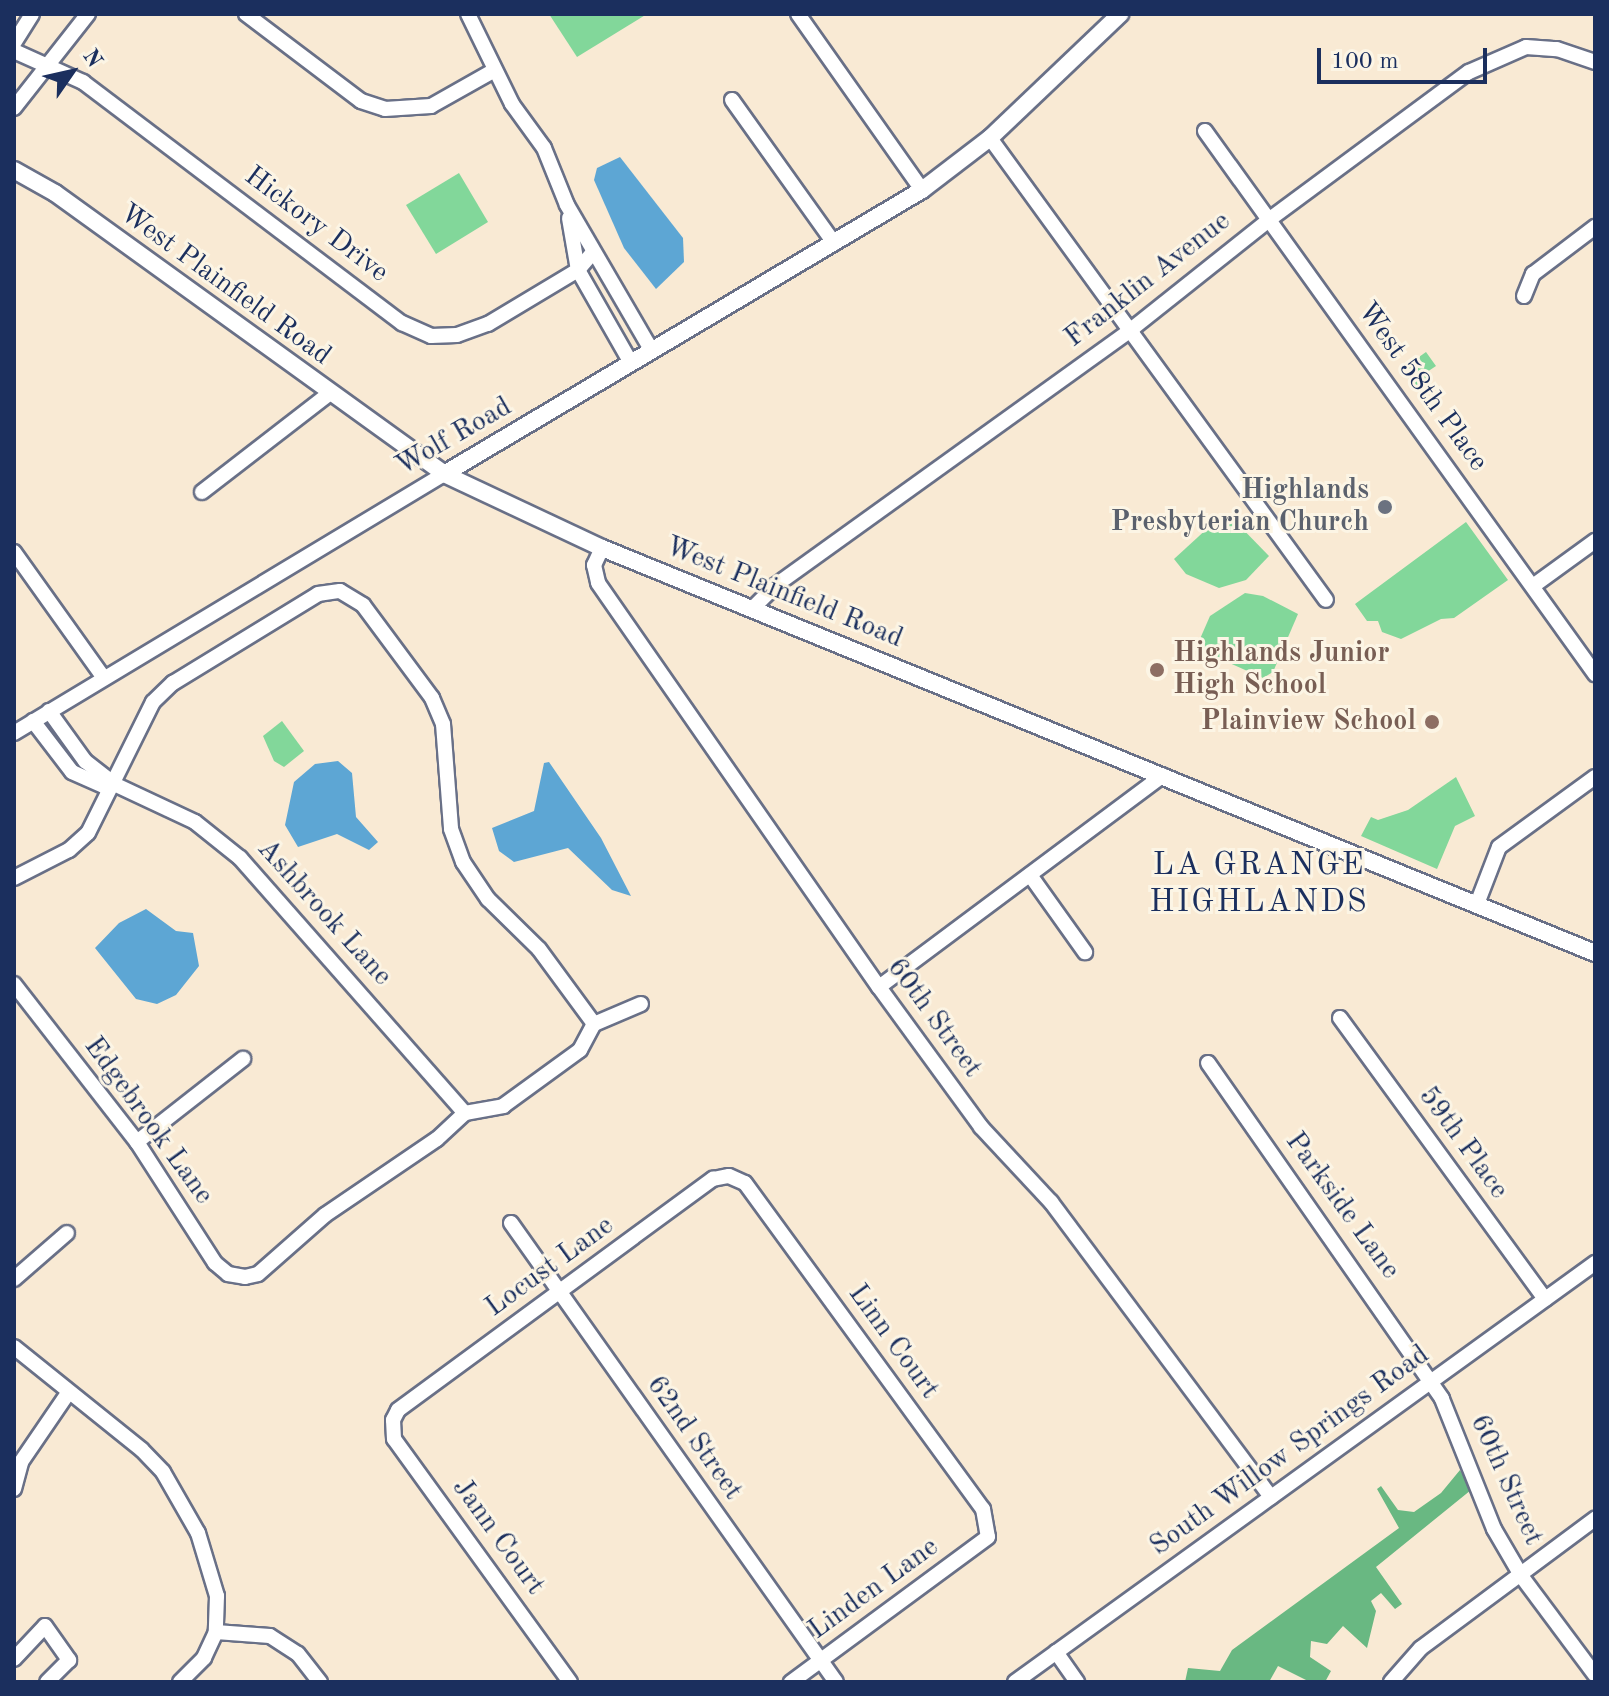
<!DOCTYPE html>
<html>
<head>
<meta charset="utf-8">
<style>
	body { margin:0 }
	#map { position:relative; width:1609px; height:1696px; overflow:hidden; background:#f9ead4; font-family:"Old Standard TT",serif }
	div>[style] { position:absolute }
	.green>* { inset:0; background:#82d79a }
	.forest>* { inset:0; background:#69b882 }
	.water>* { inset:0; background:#5da6d4 }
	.roads { filter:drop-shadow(2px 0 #697087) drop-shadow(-2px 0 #697087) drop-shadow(0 2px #697087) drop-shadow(0 -2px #697087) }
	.minor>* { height:14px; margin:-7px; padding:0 7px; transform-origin:7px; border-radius:7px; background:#fff }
	.major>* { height:16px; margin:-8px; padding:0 8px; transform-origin:8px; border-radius:8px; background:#fff }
	.dots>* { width:22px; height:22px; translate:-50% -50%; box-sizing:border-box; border:4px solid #fcf5e5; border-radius:50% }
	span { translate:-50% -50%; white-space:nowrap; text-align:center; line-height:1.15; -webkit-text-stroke:6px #fcf5e5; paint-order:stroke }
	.street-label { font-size:28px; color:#1b2f5e }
	.worship-label { font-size:28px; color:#5b616d; font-weight:700 }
	.right { translate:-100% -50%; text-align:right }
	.education-label { font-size:28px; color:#785e54; font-weight:700 }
	.left { translate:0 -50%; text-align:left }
	.quarter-label { font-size:32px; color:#1b2f5e; letter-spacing:2px }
	.frame { position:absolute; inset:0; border:16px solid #1b2f5e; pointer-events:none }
	.north { position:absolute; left:32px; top:32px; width:80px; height:80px; -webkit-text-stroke:6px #fcf5e5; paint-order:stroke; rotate:56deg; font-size:22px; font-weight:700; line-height:32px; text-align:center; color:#1b2f5e }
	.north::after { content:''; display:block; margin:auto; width:28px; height:36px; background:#1b2f5e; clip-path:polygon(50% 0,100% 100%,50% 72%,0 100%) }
	.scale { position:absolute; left:1317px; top:48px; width:170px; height:36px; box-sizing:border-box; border:4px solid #1b2f5e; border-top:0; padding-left:10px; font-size:24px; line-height:28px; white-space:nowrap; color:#1b2f5e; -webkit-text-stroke:6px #fcf5e5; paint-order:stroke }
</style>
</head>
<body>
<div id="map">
	<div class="green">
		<div style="clip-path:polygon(549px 14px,647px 14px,577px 57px)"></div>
		<div style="clip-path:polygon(459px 173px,488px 222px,436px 254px,406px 205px)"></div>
		<div style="clip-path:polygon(1426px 352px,1436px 366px,1424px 374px,1431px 384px,1419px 393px,1402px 369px)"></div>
		<div style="clip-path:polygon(1222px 515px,1231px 517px,1269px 556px,1246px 580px,1219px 588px,1186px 574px,1174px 559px)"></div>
		<div style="clip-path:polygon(1466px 522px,1508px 580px,1454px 618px,1441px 619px,1401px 639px,1382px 632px,1378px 621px,1367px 621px,1355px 604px)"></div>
		<div style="clip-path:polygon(1245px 593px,1263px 596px,1298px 614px,1273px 672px,1263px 678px,1196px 648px,1210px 616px)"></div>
		<div style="clip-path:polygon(282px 721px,304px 751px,284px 767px,274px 761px,263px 736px)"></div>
		<div style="clip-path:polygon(1456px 777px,1475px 816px,1455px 826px,1437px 869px,1361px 836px,1371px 817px,1378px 820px,1408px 810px)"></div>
	</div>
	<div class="forest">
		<div style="clip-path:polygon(1460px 1470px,1471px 1490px,1376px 1567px,1402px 1604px,1395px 1609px,1381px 1593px,1371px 1601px,1376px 1611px,1367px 1648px,1343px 1626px,1327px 1644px,1311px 1641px,1310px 1657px,1331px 1671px,1325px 1682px,1310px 1682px,1278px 1666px,1269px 1682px,1185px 1682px,1188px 1668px,1220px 1671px,1232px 1650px,1399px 1528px,1377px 1489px,1381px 1486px,1398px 1510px,1414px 1512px,1441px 1493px)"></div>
	</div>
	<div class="water">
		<div style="clip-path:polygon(620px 157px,683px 238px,684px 262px,656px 289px,624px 248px,594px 180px,597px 168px)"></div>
		<div style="clip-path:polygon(338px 761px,352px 773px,356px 817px,378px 842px,369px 850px,337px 834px,298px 847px,285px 825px,294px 782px,315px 764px)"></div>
		<div style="clip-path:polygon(549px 762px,601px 838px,631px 896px,612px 890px,568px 848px,514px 862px,499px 851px,492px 828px,534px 811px,544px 763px)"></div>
		<div style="clip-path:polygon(146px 909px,176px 931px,193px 933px,199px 966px,176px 995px,157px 1004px,136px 999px,95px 948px,119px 923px)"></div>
	</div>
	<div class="roads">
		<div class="minor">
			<div style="left:246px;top:14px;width:144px;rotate:37.1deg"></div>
			<div style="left:361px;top:101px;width:25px;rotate:18deg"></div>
			<div style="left:385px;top:109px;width:46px;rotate:-3.7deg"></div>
			<div style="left:431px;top:106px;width:73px;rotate:-29.4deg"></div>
			<div style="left:468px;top:14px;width:100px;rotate:63.9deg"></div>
			<div style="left:512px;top:104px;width:54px;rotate:54deg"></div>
			<div style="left:544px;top:148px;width:61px;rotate:68deg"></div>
			<div style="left:567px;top:205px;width:169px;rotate:59.8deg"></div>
			<div style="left:798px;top:14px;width:215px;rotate:54.8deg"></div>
			<div style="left:14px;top:43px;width:34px;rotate:-58deg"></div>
			<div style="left:14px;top:51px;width:76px;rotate:24.2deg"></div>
			<div style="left:83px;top:82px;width:400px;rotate:37.1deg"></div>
			<div style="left:402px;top:323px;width:32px;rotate:24deg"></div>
			<div style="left:431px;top:336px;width:26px;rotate:-2deg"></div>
			<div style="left:457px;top:335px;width:33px;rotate:-20deg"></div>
			<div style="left:488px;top:324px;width:105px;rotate:-31deg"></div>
			<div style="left:578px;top:270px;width:23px;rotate:-50deg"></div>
			<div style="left:732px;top:100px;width:176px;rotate:54.5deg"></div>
			<div style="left:14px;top:108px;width:120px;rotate:-51.8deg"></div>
			<div style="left:1205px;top:131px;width:669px;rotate:54.31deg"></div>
			<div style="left:990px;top:138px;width:571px;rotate:53.97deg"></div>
			<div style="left:569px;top:218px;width:53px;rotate:80.2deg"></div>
			<div style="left:578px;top:270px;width:107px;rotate:60.3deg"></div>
			<div style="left:1524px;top:296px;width:24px;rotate:-68deg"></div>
			<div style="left:1533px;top:274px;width:78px;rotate:-37.2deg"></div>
			<div style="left:202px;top:492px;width:162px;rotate:-37.7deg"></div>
			<div style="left:602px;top:548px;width:19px;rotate:115deg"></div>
			<div style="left:594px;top:565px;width:18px;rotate:77deg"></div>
			<div style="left:598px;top:583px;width:492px;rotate:55.2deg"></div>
			<div style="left:879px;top:987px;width:173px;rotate:53.9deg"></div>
			<div style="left:981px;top:1127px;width:103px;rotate:47deg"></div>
			<div style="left:1051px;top:1202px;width:368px;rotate:53.3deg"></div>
			<div style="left:14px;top:552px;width:153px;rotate:54.5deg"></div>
			<div style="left:1533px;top:586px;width:77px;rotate:-36deg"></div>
			<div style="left:752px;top:609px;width:34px;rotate:-45deg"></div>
			<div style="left:776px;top:585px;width:440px;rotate:-35.7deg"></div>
			<div style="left:1133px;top:328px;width:175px;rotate:-38.5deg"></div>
			<div style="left:1270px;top:219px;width:247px;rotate:-36.5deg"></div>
			<div style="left:1469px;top:72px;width:62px;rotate:-23.7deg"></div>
			<div style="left:1526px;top:47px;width:31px;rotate:4deg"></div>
			<div style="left:1557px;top:49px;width:40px;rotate:18.9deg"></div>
			<div style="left:49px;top:711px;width:62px;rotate:54.2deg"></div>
			<div style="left:85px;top:761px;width:37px;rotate:38deg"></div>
			<div style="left:114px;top:784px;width:89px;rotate:25.1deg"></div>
			<div style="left:195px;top:822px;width:58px;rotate:38.7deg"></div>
			<div style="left:240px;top:858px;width:340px;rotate:48.6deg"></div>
			<div style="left:33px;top:721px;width:64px;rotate:52.6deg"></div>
			<div style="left:72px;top:772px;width:36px;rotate:24deg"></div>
			<div style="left:105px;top:787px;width:9px;rotate:-18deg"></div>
			<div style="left:14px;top:733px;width:502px;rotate:-31.06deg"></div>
			<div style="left:1030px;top:875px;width:95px;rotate:54.5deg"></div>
			<div style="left:14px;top:878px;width:62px;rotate:-27deg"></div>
			<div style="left:69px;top:850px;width:25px;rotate:-42deg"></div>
			<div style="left:88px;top:833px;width:146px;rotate:-63.6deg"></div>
			<div style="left:153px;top:702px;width:28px;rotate:-44deg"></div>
			<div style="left:173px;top:683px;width:170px;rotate:-31.5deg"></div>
			<div style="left:318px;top:594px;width:22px;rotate:-8deg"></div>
			<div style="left:340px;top:591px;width:27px;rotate:31deg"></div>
			<div style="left:363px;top:605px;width:116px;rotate:53.4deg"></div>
			<div style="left:432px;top:698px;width:28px;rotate:67deg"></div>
			<div style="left:443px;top:724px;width:105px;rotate:85.6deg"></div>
			<div style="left:451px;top:829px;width:35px;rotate:70deg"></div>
			<div style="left:463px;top:862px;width:45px;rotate:56deg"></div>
			<div style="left:488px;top:899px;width:71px;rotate:44.4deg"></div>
			<div style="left:539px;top:949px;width:93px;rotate:53.7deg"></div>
			<div style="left:1477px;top:904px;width:61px;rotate:-68.9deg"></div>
			<div style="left:1499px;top:847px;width:119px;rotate:-36.1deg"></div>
			<div style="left:14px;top:984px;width:200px;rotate:52.1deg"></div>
			<div style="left:137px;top:1142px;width:144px;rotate:57.2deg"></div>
			<div style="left:215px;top:1263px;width:17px;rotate:40deg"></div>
			<div style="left:228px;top:1274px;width:17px;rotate:10deg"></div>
			<div style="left:245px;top:1277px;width:13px;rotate:-13deg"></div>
			<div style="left:258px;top:1274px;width:89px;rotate:-41.4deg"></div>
			<div style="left:325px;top:1215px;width:135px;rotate:-34.2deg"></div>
			<div style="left:437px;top:1139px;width:38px;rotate:-43deg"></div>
			<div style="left:465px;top:1113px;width:39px;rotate:-10deg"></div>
			<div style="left:503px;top:1106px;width:95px;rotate:-36deg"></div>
			<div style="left:580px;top:1050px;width:30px;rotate:-62deg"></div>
			<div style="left:879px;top:987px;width:354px;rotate:-36.7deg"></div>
			<div style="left:1340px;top:1018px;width:348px;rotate:53.9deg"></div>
			<div style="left:594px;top:1024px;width:51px;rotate:-23.1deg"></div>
			<div style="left:1208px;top:1063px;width:409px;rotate:55.1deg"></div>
			<div style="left:1442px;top:1399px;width:140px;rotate:68.2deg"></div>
			<div style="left:1494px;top:1529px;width:56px;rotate:59.7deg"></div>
			<div style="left:1522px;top:1577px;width:122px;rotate:53.3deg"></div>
			<div style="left:137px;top:1142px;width:135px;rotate:-38.1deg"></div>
			<div style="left:511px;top:1223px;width:562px;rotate:54.7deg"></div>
			<div style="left:14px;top:1279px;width:70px;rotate:-41deg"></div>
			<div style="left:14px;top:1347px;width:164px;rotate:38.8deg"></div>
			<div style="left:142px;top:1450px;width:30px;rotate:46deg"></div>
			<div style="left:163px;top:1472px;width:70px;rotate:60.2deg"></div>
			<div style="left:198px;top:1533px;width:66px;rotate:73.2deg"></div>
			<div style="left:217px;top:1596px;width:36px;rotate:92deg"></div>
			<div style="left:216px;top:1632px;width:29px;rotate:115deg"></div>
			<div style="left:204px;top:1658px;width:34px;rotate:135deg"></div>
			<div style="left:14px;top:1489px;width:28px;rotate:-75deg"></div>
			<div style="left:21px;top:1462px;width:83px;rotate:-55.7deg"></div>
			<div style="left:216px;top:1632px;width:54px;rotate:4.2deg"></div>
			<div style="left:270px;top:1636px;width:33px;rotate:33deg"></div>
			<div style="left:298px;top:1654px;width:36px;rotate:52deg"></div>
			<div style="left:1056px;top:1652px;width:37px;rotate:55deg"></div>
			<div style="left:14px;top:1659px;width:45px;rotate:-46.8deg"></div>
			<div style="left:45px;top:1626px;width:42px;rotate:54.8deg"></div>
			<div style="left:69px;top:1660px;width:31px;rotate:135deg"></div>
			<div style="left:570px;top:1682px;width:300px;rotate:-125.9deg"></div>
			<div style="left:394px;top:1439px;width:19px;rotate:-93deg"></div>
			<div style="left:393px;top:1420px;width:11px;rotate:-63deg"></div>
			<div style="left:398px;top:1410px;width:391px;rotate:-36.3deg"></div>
			<div style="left:713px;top:1179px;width:16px;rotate:-11deg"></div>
			<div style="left:729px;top:1176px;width:17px;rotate:24deg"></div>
			<div style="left:745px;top:1183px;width:404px;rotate:53.9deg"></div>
			<div style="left:983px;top:1509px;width:28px;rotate:80deg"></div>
			<div style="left:988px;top:1537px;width:245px;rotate:143.6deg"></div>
			<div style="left:1015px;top:1682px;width:716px;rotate:-35.84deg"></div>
			<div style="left:1391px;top:1682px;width:45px;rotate:-48.6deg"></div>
			<div style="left:1421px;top:1648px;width:217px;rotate:-36.6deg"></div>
		</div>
		<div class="major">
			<div style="left:14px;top:170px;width:47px;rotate:29.3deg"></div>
			<div style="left:55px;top:193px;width:480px;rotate:35.8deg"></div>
			<div style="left:444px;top:474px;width:174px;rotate:25.1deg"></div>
			<div style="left:602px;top:548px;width:1072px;rotate:22.19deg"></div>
			<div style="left:444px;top:474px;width:556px;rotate:-30.72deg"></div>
			<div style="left:922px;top:190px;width:86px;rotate:-37.4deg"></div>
			<div style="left:990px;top:138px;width:180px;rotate:-43.6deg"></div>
		</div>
	</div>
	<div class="dots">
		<div style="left:1385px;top:507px;background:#6b7280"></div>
		<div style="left:1157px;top:670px;background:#8d6e63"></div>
		<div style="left:1432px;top:722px;background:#8d6e63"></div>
	</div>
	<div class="street-label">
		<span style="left:316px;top:225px;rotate:37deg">Hickory Drive</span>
		<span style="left:1148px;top:280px;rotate:-38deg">Franklin Avenue</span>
		<span style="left:225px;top:285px;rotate:36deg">West Plainfield Road</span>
		<span style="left:1422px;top:387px;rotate:54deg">West 58th Place</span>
		<span style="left:454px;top:437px;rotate:-30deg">Wolf Road</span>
		<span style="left:784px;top:593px;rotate:22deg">West Plainfield Road</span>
		<span style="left:324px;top:913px;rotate:48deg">Ashbrook Lane</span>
		<span style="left:934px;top:1018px;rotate:54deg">60th Street</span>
		<span style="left:148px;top:1121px;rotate:54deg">Edgebrook Lane</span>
		<span style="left:1463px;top:1143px;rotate:54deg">59th Place</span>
		<span style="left:1342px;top:1206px;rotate:54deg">Parkside Lane</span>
		<span style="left:550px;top:1267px;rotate:-36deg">Locust Lane</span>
		<span style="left:893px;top:1342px;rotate:54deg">Linn Court</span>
		<span style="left:694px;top:1438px;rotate:55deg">62nd Street</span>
		<span style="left:1290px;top:1451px;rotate:-36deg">South Willow Springs Road</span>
		<span style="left:1506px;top:1480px;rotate:66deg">60th Street</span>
		<span style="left:498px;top:1537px;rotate:54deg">Jann Court</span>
		<span style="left:874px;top:1589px;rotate:-36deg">Linden Lane</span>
	</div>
	<div class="worship-label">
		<span class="right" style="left:1369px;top:507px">Highlands<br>Presbyterian Church</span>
	</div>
	<div class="education-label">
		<span class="left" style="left:1173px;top:670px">Highlands Junior<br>High School</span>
		<span class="right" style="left:1416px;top:722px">Plainview School</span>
	</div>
	<div class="quarter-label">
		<span style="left:1259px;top:885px">LA GRANGE<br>HIGHLANDS</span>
	</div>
	<div class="frame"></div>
	<div class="north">N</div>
	<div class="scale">100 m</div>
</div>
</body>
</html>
